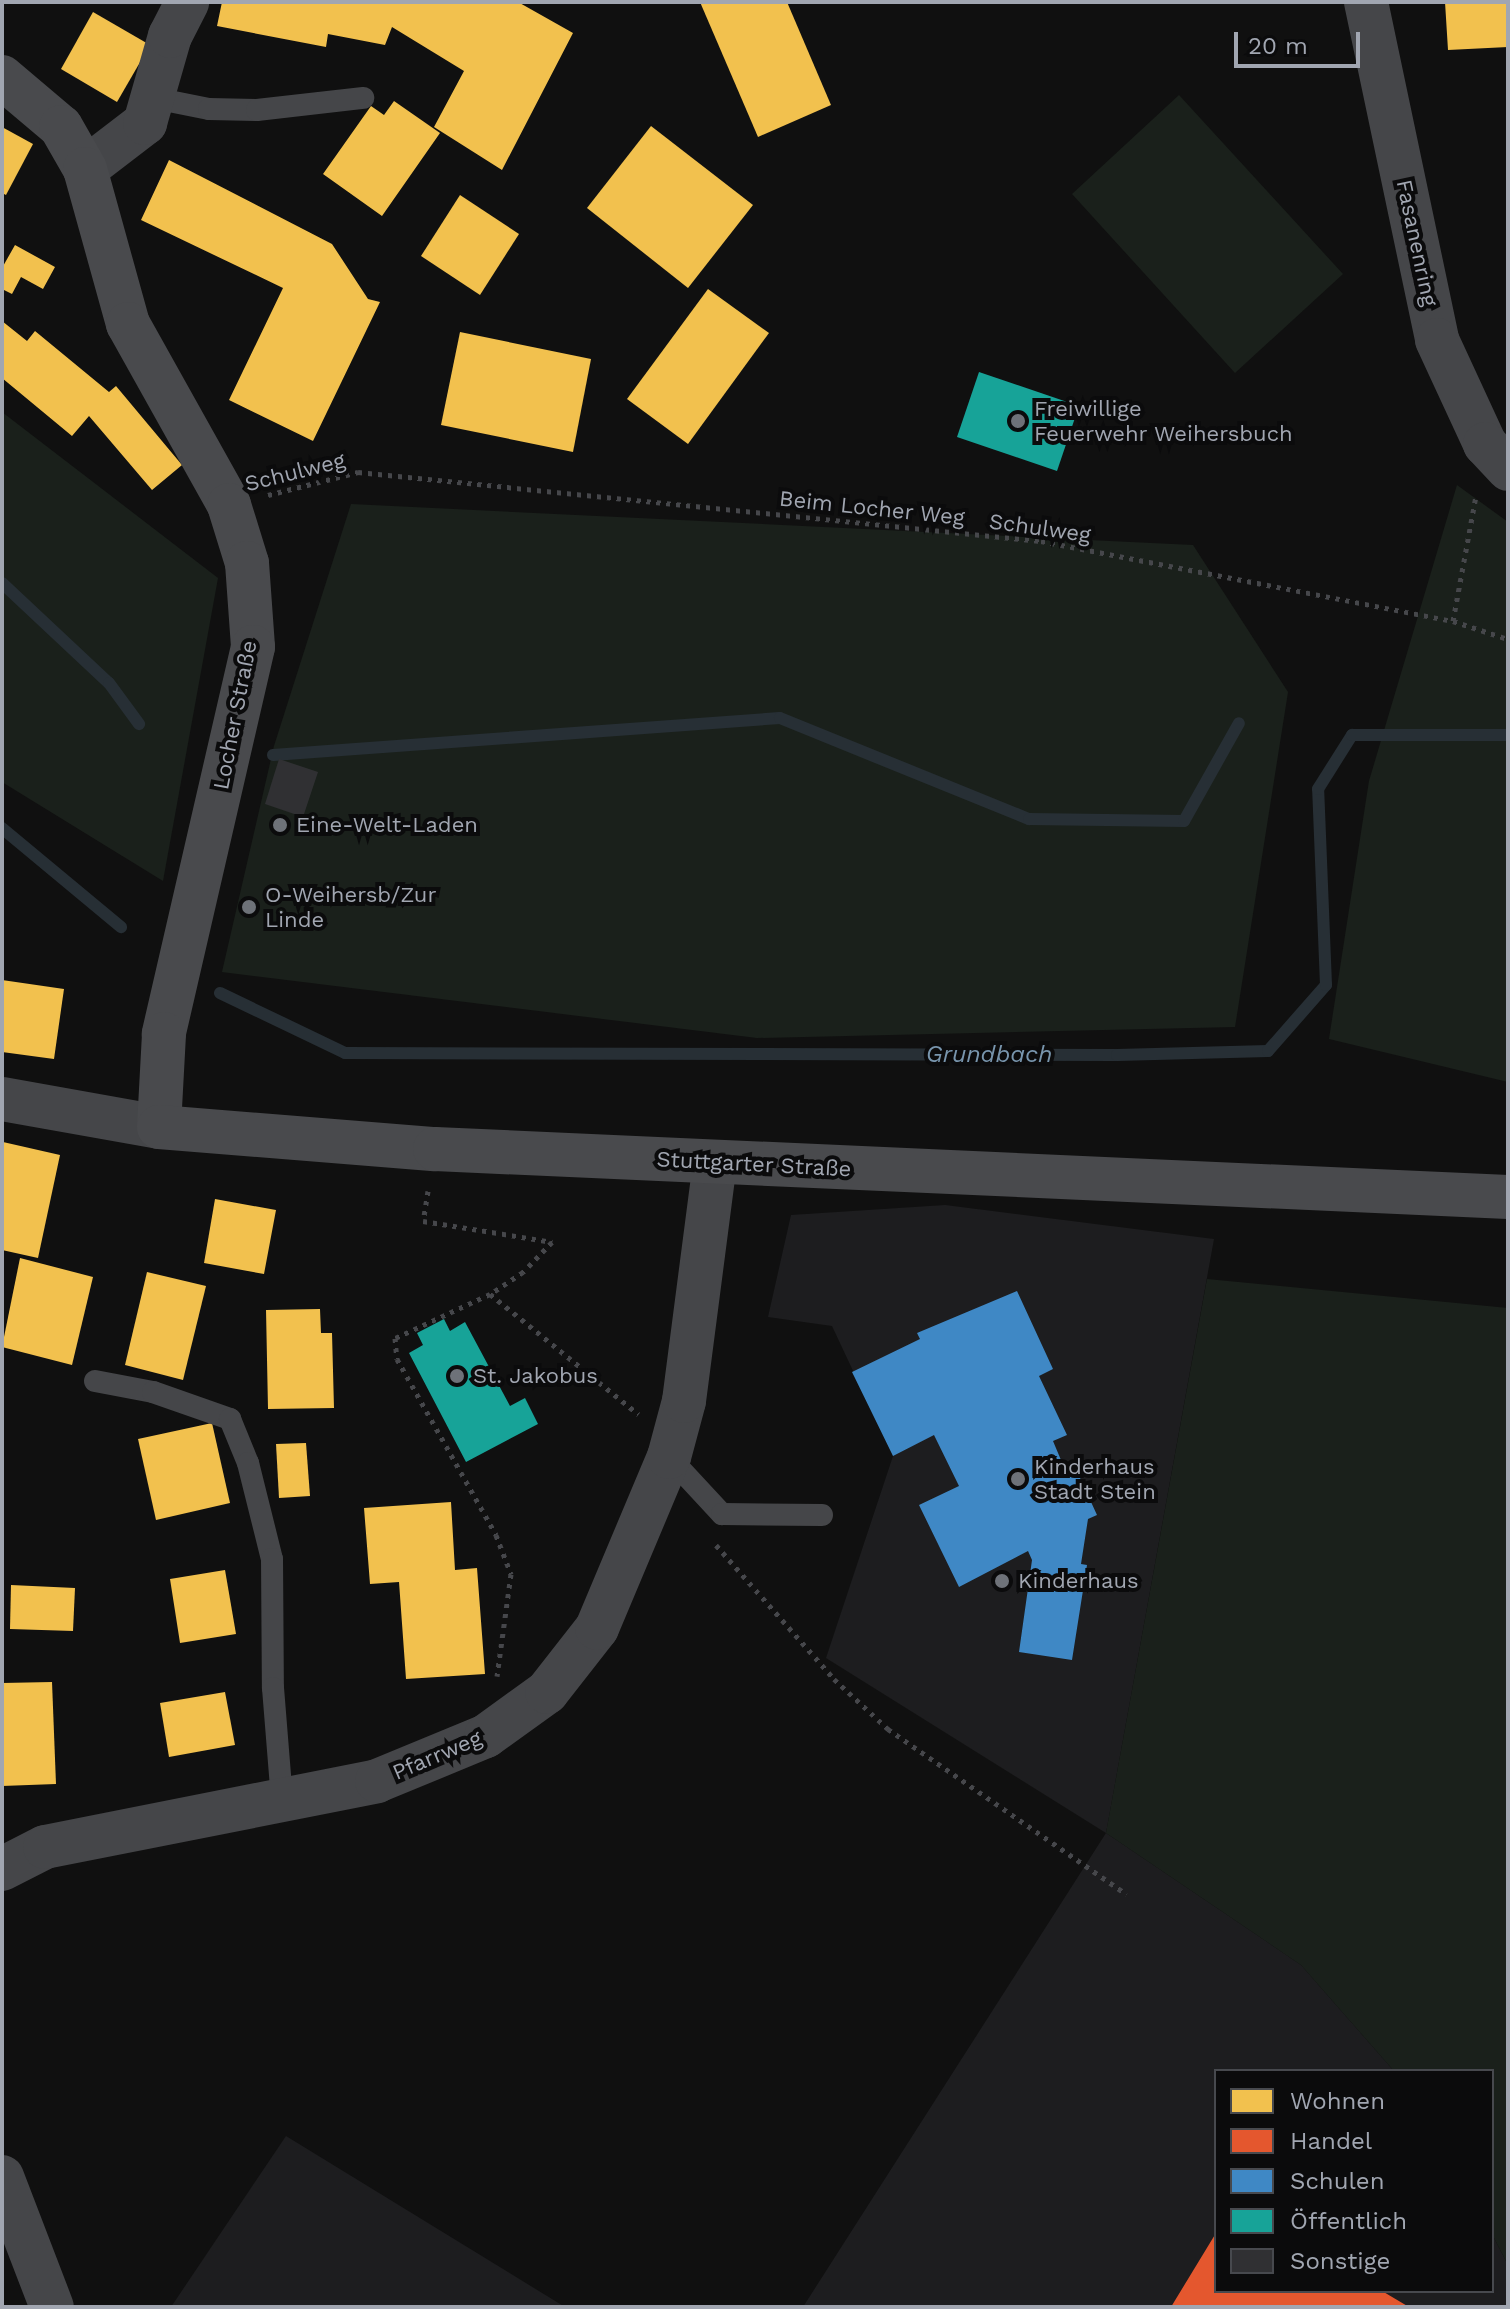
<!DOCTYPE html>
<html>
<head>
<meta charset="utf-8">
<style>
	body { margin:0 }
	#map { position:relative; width:1510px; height:2309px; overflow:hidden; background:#101010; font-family:"Work Sans",sans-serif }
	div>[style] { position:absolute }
	.built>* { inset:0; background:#1d1d1f }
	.green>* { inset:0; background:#1a201b }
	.homes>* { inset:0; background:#f2c14e }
	.shops>* { inset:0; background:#e4572e }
	.schools>* { inset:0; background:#3f88c5 }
	.public>* { inset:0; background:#17a398 }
	.stream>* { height:12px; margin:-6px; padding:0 6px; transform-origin:6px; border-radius:6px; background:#272f35 }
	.building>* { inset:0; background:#303033 }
	.path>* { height:5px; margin-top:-2.5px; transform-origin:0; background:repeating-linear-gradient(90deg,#46474b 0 4px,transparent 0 10px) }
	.lane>* { height:22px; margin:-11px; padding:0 11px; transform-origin:11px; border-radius:11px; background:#454649 }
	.street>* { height:44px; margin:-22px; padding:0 22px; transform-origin:22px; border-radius:22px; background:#454649 }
	.secondary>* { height:44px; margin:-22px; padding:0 22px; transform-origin:22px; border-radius:22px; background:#494a4d }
	.dots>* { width:22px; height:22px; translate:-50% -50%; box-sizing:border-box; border:4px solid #0b0b0c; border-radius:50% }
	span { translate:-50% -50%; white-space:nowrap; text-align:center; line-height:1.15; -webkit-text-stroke:8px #0b0b0c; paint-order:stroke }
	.street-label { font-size:22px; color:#a1a6b1 }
	.poi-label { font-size:22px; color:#a1a6b1 }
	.left { translate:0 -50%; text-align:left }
	.water-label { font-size:24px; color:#7895ad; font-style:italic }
	.frame { position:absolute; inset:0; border:4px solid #a1a6b1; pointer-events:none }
	.legend { position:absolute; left:1214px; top:2069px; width:280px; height:224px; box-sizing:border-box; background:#0b0b0c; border:2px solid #47494e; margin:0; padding:10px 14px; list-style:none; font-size:24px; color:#a1a6b1 }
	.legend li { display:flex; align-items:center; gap:16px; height:40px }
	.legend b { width:40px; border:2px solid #47494e }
	.scale { position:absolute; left:1234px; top:32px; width:126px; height:36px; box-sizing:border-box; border:4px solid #a1a6b1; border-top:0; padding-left:10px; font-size:24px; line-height:28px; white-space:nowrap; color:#a1a6b1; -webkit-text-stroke:6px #0b0b0c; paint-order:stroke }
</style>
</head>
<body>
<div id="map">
	<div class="built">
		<div style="clip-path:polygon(945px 1205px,1214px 1239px,1106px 1833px,1301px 1965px,1394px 2071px,1216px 2071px,1216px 2291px,1492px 2291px,1492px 2234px,1508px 2265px,1508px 2307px,803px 2307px,1106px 1833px,826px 1658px,893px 1456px,832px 1326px,768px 1317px,791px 1215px)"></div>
		<div style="clip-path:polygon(286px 2136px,565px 2307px,171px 2307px)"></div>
	</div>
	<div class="green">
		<div style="clip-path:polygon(1179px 95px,1343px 274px,1235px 373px,1072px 194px)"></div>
		<div style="clip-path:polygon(2px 412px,218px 578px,163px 881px,2px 782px)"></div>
		<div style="clip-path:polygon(1457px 485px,1508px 522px,1508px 1082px,1329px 1039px,1369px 781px)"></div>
		<div style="clip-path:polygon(351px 504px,1193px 545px,1288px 692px,1235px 1027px,757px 1038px,222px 972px,274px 746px)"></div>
		<div style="clip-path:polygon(1207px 1279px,1508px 1308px,1508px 2265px,1492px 2234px,1492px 2071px,1394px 2071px,1301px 1965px,1106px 1833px)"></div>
	</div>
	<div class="homes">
		<div style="clip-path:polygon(222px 2px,518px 2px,573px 33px,502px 170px,434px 127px,464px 71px,392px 27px,385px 45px,328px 34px,326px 47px,217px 26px)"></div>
		<div style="clip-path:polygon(700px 2px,787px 2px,831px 105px,758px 137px)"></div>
		<div style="clip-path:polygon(1445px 2px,1507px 2px,1508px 47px,1448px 50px)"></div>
		<div style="clip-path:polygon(93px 12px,150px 45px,117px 102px,61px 69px)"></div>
		<div style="clip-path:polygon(394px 101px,440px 133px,382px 216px,323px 174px,371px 106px,384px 115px)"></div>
		<div style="clip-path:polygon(651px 126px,753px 205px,688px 288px,587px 208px)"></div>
		<div style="clip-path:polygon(2px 127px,33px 144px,6px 195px,2px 193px)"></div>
		<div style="clip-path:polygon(169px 160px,332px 244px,368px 299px,380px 302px,313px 441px,229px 400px,283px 288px,141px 220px)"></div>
		<div style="clip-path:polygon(460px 195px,519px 234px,480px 295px,421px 256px)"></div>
		<div style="clip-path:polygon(15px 245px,55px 267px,43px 289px,21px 277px,12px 294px,2px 289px,2px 268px)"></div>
		<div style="clip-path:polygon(708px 289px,769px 333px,688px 444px,627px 399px)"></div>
		<div style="clip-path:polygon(2px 321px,27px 341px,35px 331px,109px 392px,116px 386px,182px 465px,152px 490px,89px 416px,72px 436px,2px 378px)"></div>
		<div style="clip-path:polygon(460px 332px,591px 359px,573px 452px,441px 425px)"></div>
		<div style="clip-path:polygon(2px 980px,64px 989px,54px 1059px,2px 1052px)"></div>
		<div style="clip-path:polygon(3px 1142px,60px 1155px,38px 1258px,2px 1250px)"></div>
		<div style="clip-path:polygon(215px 1199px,276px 1210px,264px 1274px,204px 1263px)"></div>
		<div style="clip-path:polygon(20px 1258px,93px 1277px,72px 1365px,2px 1347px)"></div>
		<div style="clip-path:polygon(147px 1272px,206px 1286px,183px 1380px,125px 1365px)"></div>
		<div style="clip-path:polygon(320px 1309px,321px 1333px,332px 1333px,334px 1408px,268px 1409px,266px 1310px)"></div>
		<div style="clip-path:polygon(212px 1423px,230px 1503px,156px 1520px,138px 1439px)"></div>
		<div style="clip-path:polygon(306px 1443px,310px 1496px,279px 1498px,276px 1444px)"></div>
		<div style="clip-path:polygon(451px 1502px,455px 1570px,477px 1568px,485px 1674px,406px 1679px,399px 1582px,370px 1584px,364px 1508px)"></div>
		<div style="clip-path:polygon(225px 1570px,236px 1634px,180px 1643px,170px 1579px)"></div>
		<div style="clip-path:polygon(11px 1585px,75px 1588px,73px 1631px,10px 1629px)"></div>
		<div style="clip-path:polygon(52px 1682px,56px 1784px,2px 1786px,2px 1683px)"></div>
		<div style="clip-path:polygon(225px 1692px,235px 1745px,169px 1757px,160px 1703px)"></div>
	</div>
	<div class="shops">
		<div style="clip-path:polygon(1216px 2233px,1216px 2291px,1382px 2291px,1409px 2307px,1171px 2307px)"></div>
	</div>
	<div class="schools">
		<div style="clip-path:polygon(1017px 1291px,1053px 1369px,1039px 1376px,1067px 1435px,1053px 1441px,1066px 1472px,1075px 1467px,1097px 1515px,1088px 1519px,1081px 1564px,1087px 1565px,1072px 1660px,1019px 1652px,1032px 1560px,1028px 1551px,959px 1587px,919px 1505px,959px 1486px,934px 1435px,893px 1456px,852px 1372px,920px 1339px,917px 1333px)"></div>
	</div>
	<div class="public">
		<div style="clip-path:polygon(979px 372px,1079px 406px,1057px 471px,957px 437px)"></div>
		<div style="clip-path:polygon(444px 1319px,450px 1331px,465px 1322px,510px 1406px,525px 1398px,538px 1424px,466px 1462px,409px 1353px,423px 1345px,417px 1333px)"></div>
	</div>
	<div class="stream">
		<div style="left:2px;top:583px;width:146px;rotate:43.1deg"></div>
		<div style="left:109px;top:683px;width:51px;rotate:53.8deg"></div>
		<div style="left:273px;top:755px;width:508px;rotate:-4.17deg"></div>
		<div style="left:780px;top:718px;width:269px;rotate:22.1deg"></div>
		<div style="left:1029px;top:819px;width:155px;rotate:0.7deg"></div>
		<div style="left:1184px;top:821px;width:112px;rotate:-60.7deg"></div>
		<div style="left:2px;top:828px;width:155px;rotate:39.8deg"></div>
		<div style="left:220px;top:993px;width:139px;rotate:25.6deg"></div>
		<div style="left:345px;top:1053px;width:772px;rotate:0.15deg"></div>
		<div style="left:1117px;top:1055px;width:151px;rotate:-1.5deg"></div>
		<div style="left:1268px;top:1051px;width:88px;rotate:-48.7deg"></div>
		<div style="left:1326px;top:985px;width:196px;rotate:-92.3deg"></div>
		<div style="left:1318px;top:789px;width:64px;rotate:-57.8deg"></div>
		<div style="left:1352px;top:735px;width:156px"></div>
	</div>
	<div class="building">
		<div style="clip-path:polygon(279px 759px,318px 772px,303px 817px,265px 804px)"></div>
	</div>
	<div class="path">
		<div style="left:268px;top:495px;width:93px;rotate:-14.3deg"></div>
		<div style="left:358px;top:472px;width:686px;rotate:5.77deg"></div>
		<div style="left:1041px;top:541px;width:420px;rotate:11deg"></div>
		<div style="left:1453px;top:621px;width:58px;rotate:18.1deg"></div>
		<div style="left:1453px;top:621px;width:127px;rotate:-79.6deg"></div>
		<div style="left:428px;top:1191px;width:30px;rotate:99deg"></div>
		<div style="left:423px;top:1221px;width:131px;rotate:9.2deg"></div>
		<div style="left:552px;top:1242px;width:42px;rotate:134deg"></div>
		<div style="left:523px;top:1272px;width:40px;rotate:146deg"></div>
		<div style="left:490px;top:1294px;width:105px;rotate:155.1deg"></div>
		<div style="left:395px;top:1338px;width:21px;rotate:85deg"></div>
		<div style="left:397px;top:1359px;width:202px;rotate:60.6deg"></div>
		<div style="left:496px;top:1535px;width:42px;rotate:69deg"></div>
		<div style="left:511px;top:1574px;width:103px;rotate:97.8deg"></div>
		<div style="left:490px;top:1294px;width:191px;rotate:39deg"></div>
		<div style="left:716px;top:1545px;width:179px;rotate:48.6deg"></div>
		<div style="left:834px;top:1679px;width:74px;rotate:42.8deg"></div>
		<div style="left:888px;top:1729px;width:290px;rotate:34.7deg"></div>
	</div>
	<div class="lane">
		<div style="left:154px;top:98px;width:56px;rotate:11.3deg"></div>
		<div style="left:209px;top:109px;width:48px;rotate:1.2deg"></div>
		<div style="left:257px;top:110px;width:107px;rotate:-6.5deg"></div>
		<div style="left:95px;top:1381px;width:59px;rotate:10.7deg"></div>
		<div style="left:153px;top:1392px;width:82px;rotate:19.3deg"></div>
		<div style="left:230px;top:1419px;width:48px;rotate:67.8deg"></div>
		<div style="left:248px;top:1463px;width:99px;rotate:76deg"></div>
		<div style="left:272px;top:1559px;width:129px;rotate:89.6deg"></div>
		<div style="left:273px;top:1688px;width:112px;rotate:85.4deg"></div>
		<div style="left:669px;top:1457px;width:78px;rotate:47.1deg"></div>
		<div style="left:722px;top:1514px;width:100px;rotate:0.6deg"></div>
	</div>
	<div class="street">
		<div style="left:1366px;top:2px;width:345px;rotate:78.1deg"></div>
		<div style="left:1437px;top:340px;width:115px;rotate:65.2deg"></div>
		<div style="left:1485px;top:444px;width:34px;rotate:47deg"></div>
		<div style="left:85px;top:169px;width:76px;rotate:-37.5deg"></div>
		<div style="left:145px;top:123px;width:91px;rotate:-74deg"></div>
		<div style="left:170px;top:36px;width:38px;rotate:-63deg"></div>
		<div style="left:2px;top:1099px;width:159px;rotate:10.1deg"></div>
		<div style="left:2px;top:1869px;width:48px;rotate:-27.1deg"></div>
		<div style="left:45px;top:1847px;width:338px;rotate:-11.2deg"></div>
		<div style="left:377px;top:1781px;width:118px;rotate:-22.4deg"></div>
		<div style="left:486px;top:1736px;width:75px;rotate:-35.8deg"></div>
		<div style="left:547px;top:1692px;width:81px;rotate:-52deg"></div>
		<div style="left:597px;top:1628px;width:186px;rotate:-67.2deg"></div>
		<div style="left:669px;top:1457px;width:58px;rotate:-75deg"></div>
		<div style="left:684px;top:1401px;width:240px;rotate:-82.6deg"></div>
		<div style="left:2px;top:2177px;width:139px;rotate:69deg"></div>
	</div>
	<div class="secondary">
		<div style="left:2px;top:77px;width:77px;rotate:40.3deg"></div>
		<div style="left:61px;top:127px;width:48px;rotate:60.3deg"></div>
		<div style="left:85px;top:169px;width:161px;rotate:74.5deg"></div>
		<div style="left:128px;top:324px;width:207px;rotate:60.8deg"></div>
		<div style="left:229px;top:505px;width:61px;rotate:72.8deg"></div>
		<div style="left:247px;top:563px;width:84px;rotate:85.9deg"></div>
		<div style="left:253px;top:647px;width:397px;rotate:103deg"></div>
		<div style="left:164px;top:1034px;width:93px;rotate:93.1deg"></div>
		<div style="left:159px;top:1127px;width:277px;rotate:4.6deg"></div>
		<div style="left:435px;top:1149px;width:1074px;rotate:2.56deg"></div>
	</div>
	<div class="dots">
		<div style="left:1018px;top:421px;background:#6e7279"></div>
		<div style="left:280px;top:825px;background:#6e7279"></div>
		<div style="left:249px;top:907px;background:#6e7279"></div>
		<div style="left:457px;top:1376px;background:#6e7279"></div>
		<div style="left:1018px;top:1479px;background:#6e7279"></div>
		<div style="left:1002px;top:1581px;background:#6e7279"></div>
	</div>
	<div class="street-label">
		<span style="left:1417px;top:243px;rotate:78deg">Fasanenring</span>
		<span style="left:295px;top:472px;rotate:-14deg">Schulweg</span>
		<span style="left:872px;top:508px;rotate:6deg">Beim Locher Weg</span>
		<span style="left:1040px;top:528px;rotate:8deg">Schulweg</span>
		<span style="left:235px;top:715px;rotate:-79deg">Locher Straße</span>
		<span style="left:754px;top:1164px;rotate:3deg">Stuttgarter Straße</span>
		<span style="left:437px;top:1755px;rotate:-23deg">Pfarrweg</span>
	</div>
	<div class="poi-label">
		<span class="left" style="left:1034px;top:421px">Freiwillige<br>Feuerwehr Weihersbuch</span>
		<span class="left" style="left:296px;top:825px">Eine-Welt-Laden</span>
		<span class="left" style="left:265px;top:907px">O-Weihersb/Zur<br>Linde</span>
		<span class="left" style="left:473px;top:1376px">St. Jakobus</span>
		<span class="left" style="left:1034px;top:1479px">Kinderhaus<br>Stadt Stein</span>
		<span class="left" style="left:1018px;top:1581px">Kinderhaus</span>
	</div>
	<div class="water-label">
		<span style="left:989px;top:1055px">Grundbach</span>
	</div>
	<div class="frame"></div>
	<ul class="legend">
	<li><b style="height:22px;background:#f2c14e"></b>Wohnen</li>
	<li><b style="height:22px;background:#e4572e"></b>Handel</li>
	<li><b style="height:22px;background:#3f88c5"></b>Schulen</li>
	<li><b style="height:22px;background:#17a398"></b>Öffentlich</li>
	<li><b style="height:22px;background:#303033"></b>Sonstige</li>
	</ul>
	<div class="scale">20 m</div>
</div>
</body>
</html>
